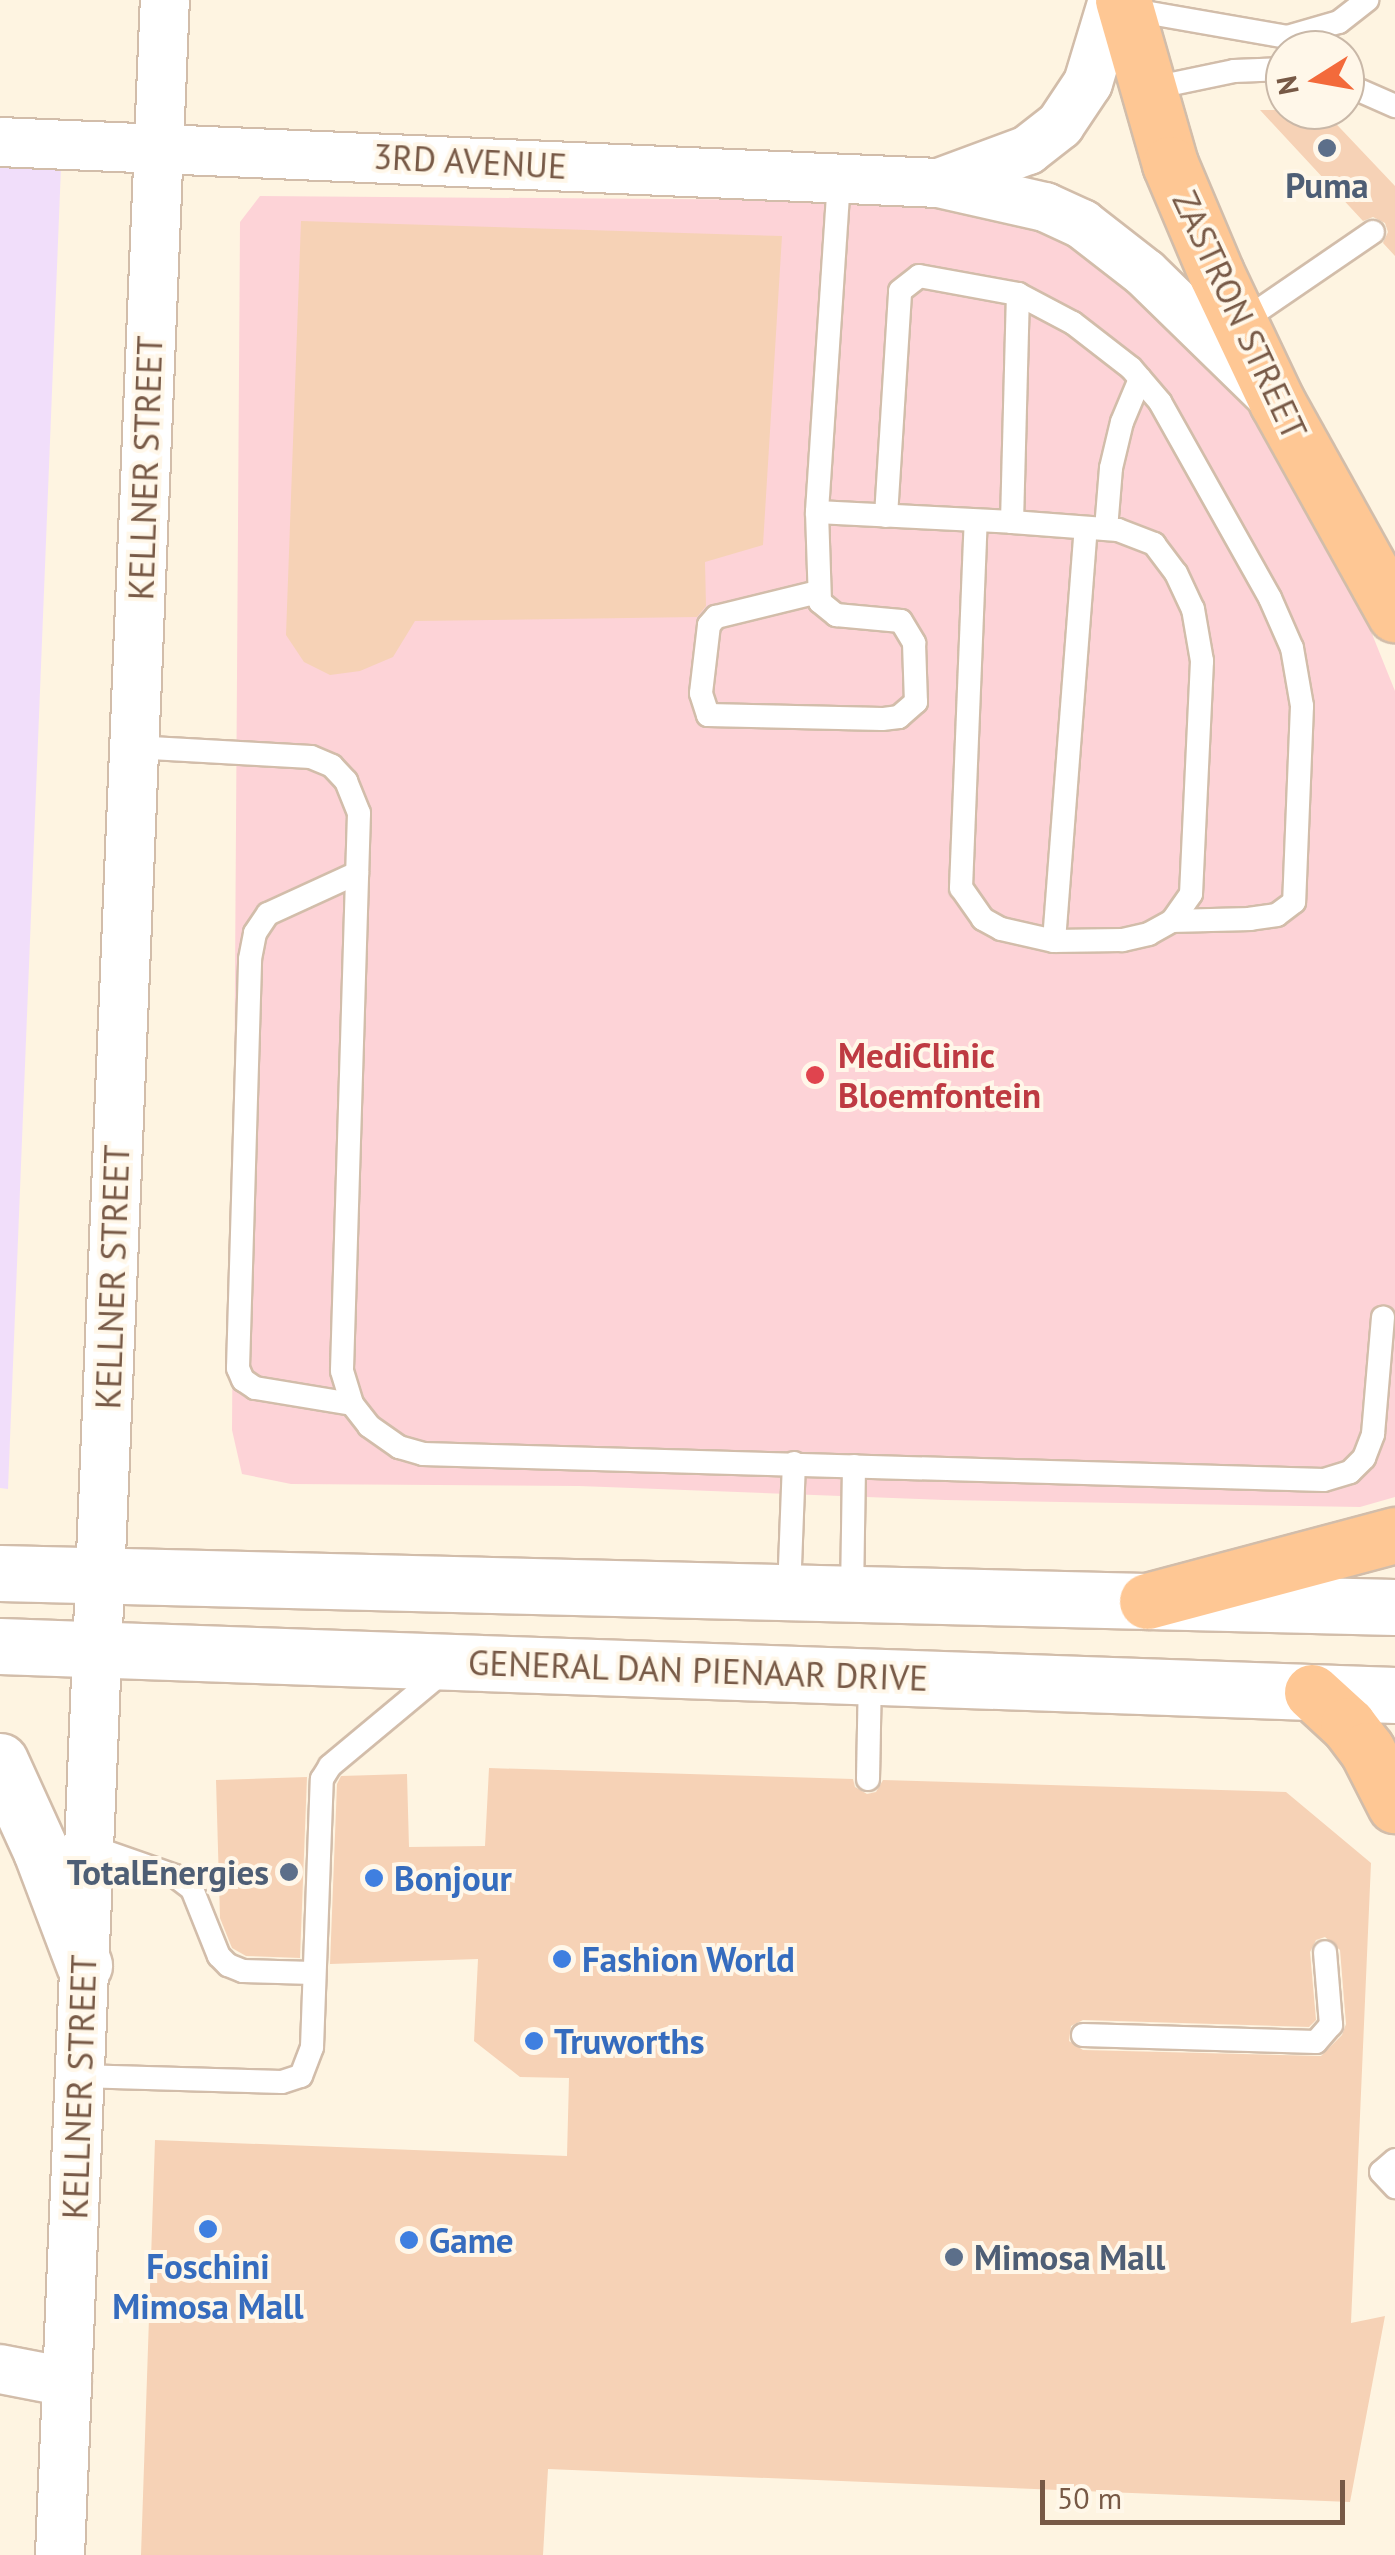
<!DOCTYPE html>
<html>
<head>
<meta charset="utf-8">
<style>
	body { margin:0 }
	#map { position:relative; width:1395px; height:2555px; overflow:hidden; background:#fef4e1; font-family:"PT Sans",sans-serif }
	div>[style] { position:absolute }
	.education>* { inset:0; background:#f1defa }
	.medical>* { inset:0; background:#fdd3d7 }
	.building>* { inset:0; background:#f6d2b6 }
	.roads { filter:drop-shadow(2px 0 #d2bdaa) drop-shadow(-2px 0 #d2bdaa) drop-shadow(0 2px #d2bdaa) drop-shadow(0 -2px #d2bdaa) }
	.service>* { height:22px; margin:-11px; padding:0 11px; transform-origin:11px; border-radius:11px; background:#fff }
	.minor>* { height:48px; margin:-24px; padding:0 24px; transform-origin:24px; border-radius:24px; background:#fff }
	.tertiary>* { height:55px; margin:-27.5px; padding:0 27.5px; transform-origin:27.5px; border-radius:27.5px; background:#fff }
	.trunk>* { height:55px; margin:-27.5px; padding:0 27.5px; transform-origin:27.5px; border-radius:27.5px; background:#fec794 }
	.dots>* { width:28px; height:28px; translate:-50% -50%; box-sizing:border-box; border:5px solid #fff7e9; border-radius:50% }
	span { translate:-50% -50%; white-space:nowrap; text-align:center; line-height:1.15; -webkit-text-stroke:8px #fff7e9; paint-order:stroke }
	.street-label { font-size:35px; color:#775946 }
	.service-label { font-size:35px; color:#4e5e75; font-weight:700 }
	.right { translate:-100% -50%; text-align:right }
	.left { translate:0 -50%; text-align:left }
	.health-label { font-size:35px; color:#be3a42; font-weight:700 }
	.shop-label { font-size:35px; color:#366cbe; font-weight:700 }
	.north { position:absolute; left:1265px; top:30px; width:100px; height:100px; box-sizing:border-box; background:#fff7e9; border:2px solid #c9b8a8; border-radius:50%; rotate:259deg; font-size:28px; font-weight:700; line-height:40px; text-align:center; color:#775946 }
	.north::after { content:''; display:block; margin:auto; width:35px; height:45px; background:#f36a3b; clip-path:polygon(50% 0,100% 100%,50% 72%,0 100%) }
	.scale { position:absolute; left:1040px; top:2480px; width:305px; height:45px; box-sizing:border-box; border:5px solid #775946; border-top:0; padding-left:12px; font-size:30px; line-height:35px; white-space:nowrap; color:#775946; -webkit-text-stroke:8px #fff7e9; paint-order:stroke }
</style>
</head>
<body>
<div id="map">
	<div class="education">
		<div style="clip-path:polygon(0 164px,61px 167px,8px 1489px,0 1488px)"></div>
	</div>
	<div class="medical">
		<div style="clip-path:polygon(260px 196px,926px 201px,1058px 232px,1130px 285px,1249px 398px,1362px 609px,1395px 691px,1395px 1497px,1360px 1507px,945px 1500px,579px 1486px,291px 1484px,242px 1474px,232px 1430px,240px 222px)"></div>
	</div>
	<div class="building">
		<div style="clip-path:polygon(1260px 110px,1323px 110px,1395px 186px,1395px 256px,1383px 243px,1388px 232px,1385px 223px,1373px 217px,1363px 221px)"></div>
		<div style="clip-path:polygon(301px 221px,782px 236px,763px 545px,705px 562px,706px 606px,697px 617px,415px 621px,393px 657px,360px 671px,330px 675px,304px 662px,286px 635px)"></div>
		<div style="clip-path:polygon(evenodd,489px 1768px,853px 1779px,855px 1787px,867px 1794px,876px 1792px,883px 1780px,1286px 1792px,1371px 1863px,1351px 2323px,1385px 2316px,1350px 2502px,548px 2469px,543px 2555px,141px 2555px,155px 2140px,567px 2156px,569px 2078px,520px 2077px,474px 2041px,478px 1959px,330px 1964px,337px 1784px,341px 1776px,407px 1774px,409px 1847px,485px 1846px,489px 1768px,1325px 1937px,1340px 1950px,1346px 2024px,1342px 2035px,1321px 2056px,1083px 2050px,1069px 2041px,1071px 2026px,1083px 2020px,1309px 2027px,1316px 2020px,1310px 1952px,1316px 1940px,1325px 1937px)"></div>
		<div style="clip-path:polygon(307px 1777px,300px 1958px,246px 1956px,232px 1948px,220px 1918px,216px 1780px)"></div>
	</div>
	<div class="roads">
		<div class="service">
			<div style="left:1127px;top:9px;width:162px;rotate:9.9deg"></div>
			<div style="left:1287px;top:37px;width:54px;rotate:-16.1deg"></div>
			<div style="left:1339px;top:22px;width:36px;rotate:-38deg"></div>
			<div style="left:1345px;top:84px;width:55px;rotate:23.7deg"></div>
			<div style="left:1148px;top:89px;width:88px;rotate:-11.8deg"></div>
			<div style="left:1234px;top:71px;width:51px;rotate:-2.2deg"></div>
			<div style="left:839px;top:180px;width:333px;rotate:93.8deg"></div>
			<div style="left:817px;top:512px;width:195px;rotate:2.9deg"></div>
			<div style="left:1012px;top:522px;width:106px;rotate:4.3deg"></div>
			<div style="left:1118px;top:530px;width:39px;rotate:21deg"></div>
			<div style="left:1154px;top:544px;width:36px;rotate:53deg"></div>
			<div style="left:1176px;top:573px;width:40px;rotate:65deg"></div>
			<div style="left:1193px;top:609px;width:53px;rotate:80.2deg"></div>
			<div style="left:1202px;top:661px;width:233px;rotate:92.7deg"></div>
			<div style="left:1191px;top:894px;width:33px;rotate:125deg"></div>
			<div style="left:1172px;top:921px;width:26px;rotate:151deg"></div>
			<div style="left:1149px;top:934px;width:28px;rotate:167deg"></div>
			<div style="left:1122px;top:940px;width:68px;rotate:179.2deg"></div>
			<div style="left:1054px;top:941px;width:54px;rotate:-167.2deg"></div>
			<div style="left:1001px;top:929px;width:21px;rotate:-151deg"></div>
			<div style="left:983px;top:919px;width:38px;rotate:-125deg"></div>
			<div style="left:961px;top:888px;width:367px;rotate:-87.7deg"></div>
			<div style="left:1240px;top:323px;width:161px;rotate:-34.4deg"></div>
			<div style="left:817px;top:512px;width:90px;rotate:88.1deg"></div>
			<div style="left:820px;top:602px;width:21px;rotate:39deg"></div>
			<div style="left:836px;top:615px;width:65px;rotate:5.3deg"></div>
			<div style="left:901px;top:621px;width:26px;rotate:59deg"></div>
			<div style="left:914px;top:643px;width:59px;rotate:88.1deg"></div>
			<div style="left:916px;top:702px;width:23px;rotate:139deg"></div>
			<div style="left:899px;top:717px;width:17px;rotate:173deg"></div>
			<div style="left:882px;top:719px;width:174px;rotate:-178.7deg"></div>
			<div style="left:708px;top:715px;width:23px;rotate:-108deg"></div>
			<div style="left:701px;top:693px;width:68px;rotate:-83.3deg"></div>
			<div style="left:709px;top:625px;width:11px;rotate:-49deg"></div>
			<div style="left:716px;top:617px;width:105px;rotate:-13.8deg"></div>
			<div style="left:886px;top:516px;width:225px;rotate:-86.4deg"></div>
			<div style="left:900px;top:291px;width:24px;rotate:-38deg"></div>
			<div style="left:919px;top:276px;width:101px;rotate:10.3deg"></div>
			<div style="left:1018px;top:294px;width:62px;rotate:27.8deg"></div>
			<div style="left:1073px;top:323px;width:73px;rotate:37.8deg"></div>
			<div style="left:1131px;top:368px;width:45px;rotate:49.5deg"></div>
			<div style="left:1160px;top:402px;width:225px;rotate:60.7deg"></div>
			<div style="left:1270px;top:598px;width:55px;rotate:66.3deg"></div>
			<div style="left:1292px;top:648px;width:59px;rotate:80.2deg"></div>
			<div style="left:1302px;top:706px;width:196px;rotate:92.3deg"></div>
			<div style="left:1294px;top:902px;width:21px;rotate:143deg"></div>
			<div style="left:1277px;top:915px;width:27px;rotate:172deg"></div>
			<div style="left:1250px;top:919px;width:78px;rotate:178.5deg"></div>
			<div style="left:1012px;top:522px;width:228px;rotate:-88.5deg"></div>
			<div style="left:1106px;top:529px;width:61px;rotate:-85.3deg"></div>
			<div style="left:1111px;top:468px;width:47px;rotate:-76.6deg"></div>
			<div style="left:1122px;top:422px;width:47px;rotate:-67.3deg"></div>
			<div style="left:133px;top:747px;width:178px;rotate:3.2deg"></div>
			<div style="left:311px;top:757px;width:23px;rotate:23deg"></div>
			<div style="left:332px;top:766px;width:21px;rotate:47deg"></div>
			<div style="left:346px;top:781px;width:35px;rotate:68deg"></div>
			<div style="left:359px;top:813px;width:558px;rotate:91.75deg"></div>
			<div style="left:342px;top:1371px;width:34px;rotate:73deg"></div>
			<div style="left:352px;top:1404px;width:28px;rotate:52deg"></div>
			<div style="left:369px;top:1426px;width:37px;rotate:35deg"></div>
			<div style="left:399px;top:1447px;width:25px;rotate:16deg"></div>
			<div style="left:423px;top:1454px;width:901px;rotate:1.65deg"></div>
			<div style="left:1324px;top:1480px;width:27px;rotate:-17deg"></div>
			<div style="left:1350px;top:1472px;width:20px;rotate:-45deg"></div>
			<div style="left:1364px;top:1458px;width:26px;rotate:-69deg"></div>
			<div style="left:1373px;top:1434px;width:117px;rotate:-85.1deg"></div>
			<div style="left:1054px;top:941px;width:414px;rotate:-85.6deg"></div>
			<div style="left:352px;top:1404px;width:98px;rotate:-170.6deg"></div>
			<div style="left:255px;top:1388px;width:14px;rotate:-146deg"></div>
			<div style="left:243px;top:1380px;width:13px;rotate:-113deg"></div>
			<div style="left:238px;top:1368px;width:409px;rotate:-88.3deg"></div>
			<div style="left:250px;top:959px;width:26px;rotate:-79deg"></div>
			<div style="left:255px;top:933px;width:23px;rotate:-56deg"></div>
			<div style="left:268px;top:914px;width:98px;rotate:-24.7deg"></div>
			<div style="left:789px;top:1592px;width:129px;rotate:-87.8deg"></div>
			<div style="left:852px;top:1594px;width:128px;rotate:-89.1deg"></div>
			<div style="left:868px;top:1779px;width:103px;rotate:-88.9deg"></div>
			<div style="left:89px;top:1846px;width:91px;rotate:19.2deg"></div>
			<div style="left:175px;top:1876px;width:21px;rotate:37deg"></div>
			<div style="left:192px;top:1889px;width:72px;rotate:68.1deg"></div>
			<div style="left:219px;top:1956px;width:13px;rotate:45deg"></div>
			<div style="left:228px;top:1965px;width:16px;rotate:22deg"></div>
			<div style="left:243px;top:1971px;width:70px;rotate:1.6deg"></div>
			<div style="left:1083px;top:2035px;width:233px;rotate:1.7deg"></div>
			<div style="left:1316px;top:2042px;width:23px;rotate:-49deg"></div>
			<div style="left:1331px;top:2025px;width:73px;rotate:-94.7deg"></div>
			<div style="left:79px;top:2076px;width:203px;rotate:1.7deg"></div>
			<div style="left:282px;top:2082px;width:20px;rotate:-18deg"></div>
			<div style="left:301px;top:2076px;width:31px;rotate:-69deg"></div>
			<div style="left:312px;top:2047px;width:268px;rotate:-87.9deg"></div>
			<div style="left:322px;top:1779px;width:15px;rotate:-58deg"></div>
			<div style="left:330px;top:1766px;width:148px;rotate:-39.8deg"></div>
			<div style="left:1395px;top:2160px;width:18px;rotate:139deg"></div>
			<div style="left:1381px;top:2172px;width:21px;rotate:47deg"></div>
		</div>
		<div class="minor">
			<div style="left:0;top:142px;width:940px;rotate:2.5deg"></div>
			<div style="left:939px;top:183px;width:109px;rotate:12.8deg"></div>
			<div style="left:1045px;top:207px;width:41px;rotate:24.7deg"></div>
			<div style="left:1082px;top:224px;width:80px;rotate:37.9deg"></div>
			<div style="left:1145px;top:273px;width:172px;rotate:44.3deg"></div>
			<div style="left:939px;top:183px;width:95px;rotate:-20.3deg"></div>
			<div style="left:1028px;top:150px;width:41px;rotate:-38deg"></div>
			<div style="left:1060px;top:125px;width:50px;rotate:-56.3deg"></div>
			<div style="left:1088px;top:83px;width:87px;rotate:-73.2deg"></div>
			<div style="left:0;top:2369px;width:68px;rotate:11deg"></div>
			<div style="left:60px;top:2555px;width:2557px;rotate:-87.65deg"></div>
		</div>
		<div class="tertiary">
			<div style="left:0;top:1573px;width:1395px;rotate:1.4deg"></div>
			<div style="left:0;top:1646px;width:1396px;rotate:2.01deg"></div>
			<div style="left:0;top:1761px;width:99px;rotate:65.5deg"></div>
			<div style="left:41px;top:1851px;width:122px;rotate:69.3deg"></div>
		</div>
		<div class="trunk">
			<div style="left:1123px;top:0;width:171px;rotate:74deg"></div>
			<div style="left:1170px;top:164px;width:118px;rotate:67.1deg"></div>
			<div style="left:1216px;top:273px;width:143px;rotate:64.7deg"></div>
			<div style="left:1277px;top:402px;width:243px;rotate:60.9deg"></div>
			<div style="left:1147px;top:1601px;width:257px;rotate:-14.9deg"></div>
			<div style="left:1312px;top:1692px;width:49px;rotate:42.5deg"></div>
			<div style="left:1348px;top:1725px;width:31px;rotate:53deg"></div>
			<div style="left:1367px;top:1750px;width:62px;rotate:63deg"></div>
		</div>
	</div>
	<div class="dots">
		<div style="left:1327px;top:148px;background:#5c6f8a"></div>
		<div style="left:815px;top:1075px;background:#e0444e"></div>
		<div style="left:289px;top:1872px;background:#5c6f8a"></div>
		<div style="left:374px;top:1878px;background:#3f7fe0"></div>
		<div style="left:562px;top:1959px;background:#3f7fe0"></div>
		<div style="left:534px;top:2041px;background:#3f7fe0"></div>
		<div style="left:208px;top:2229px;background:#3f7fe0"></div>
		<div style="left:409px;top:2240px;background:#3f7fe0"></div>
		<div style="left:954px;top:2257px;background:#5c6f8a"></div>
	</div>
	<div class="street-label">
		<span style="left:470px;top:161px;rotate:3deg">3RD AVENUE</span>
		<span style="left:1240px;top:315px;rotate:65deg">ZASTRON STREET</span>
		<span style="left:145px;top:468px;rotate:-88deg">KELLNER STREET</span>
		<span style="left:112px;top:1277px;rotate:-88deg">KELLNER STREET</span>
		<span style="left:698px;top:1670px;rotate:2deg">GENERAL DAN PIENAAR DRIVE</span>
		<span style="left:79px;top:2087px;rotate:-88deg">KELLNER STREET</span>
	</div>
	<div class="service-label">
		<span style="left:1327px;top:185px">Puma</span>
		<span class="right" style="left:269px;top:1872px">TotalEnergies</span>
		<span class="left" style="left:974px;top:2257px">Mimosa Mall</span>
	</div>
	<div class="health-label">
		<span class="left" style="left:838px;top:1075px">MediClinic<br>Bloemfontein</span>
	</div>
	<div class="shop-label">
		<span class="left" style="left:394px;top:1878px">Bonjour</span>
		<span class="left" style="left:582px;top:1959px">Fashion World</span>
		<span class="left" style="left:554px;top:2041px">Truworths</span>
		<span class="left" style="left:429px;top:2240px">Game</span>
		<span style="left:208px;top:2286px">Foschini<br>Mimosa Mall</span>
	</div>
	<div class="north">N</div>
	<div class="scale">50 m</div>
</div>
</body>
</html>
